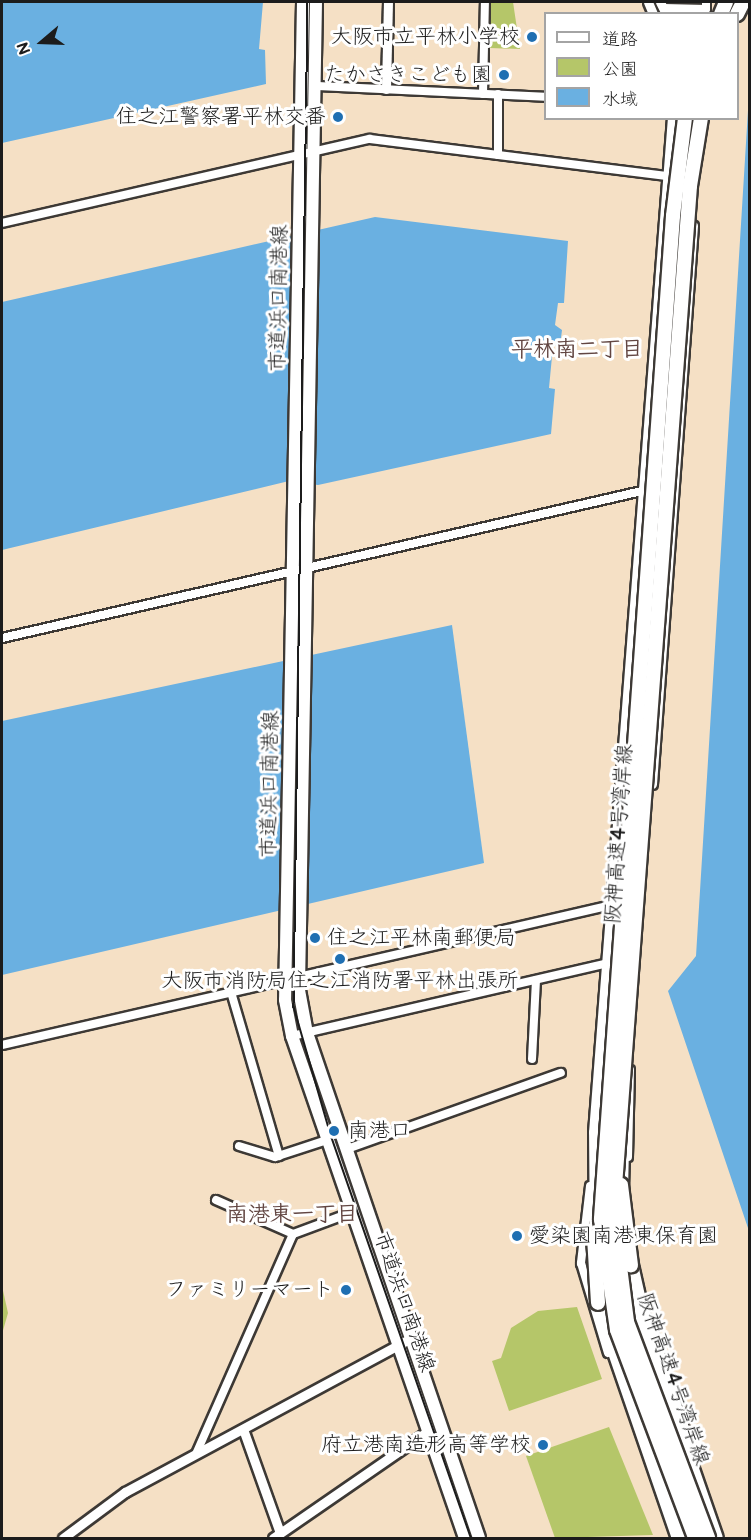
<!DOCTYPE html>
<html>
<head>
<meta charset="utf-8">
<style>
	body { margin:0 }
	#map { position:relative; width:751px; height:1540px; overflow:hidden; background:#f5e0c5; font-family:"Balsamiq Sans","Klee One",sans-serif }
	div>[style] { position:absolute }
	.green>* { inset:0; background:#b5c669 }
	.water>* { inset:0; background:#6ab0e1 }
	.roads { filter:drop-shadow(2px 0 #3d3935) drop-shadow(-2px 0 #3d3935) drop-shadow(0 2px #3d3935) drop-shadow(0 -2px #3d3935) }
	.minor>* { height:8px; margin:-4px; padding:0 4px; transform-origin:4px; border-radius:4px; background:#fff }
	.tertiary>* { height:9px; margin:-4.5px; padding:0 4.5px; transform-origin:4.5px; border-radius:4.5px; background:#fff }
	.primary>* { height:12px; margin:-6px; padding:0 6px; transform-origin:6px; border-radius:6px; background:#fff }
	.motorway>* { height:14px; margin:-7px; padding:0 7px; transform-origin:7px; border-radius:7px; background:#fff }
	.tram>* { height:1.5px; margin:-0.75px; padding:0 0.75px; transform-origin:0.75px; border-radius:0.75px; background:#1c1c1c }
	.bridges { filter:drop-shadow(2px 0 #3d3935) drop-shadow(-2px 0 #3d3935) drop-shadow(0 2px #3d3935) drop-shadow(0 -2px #3d3935) }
	.motorway-bridge>* { height:14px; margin:-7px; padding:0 7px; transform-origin:7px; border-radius:7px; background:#fff }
	.dots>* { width:16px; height:16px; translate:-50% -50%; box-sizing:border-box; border:3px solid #fff; border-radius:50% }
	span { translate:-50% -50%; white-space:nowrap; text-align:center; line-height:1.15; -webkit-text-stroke:6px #fff; paint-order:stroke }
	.poi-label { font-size:21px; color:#1c1c1c }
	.right { translate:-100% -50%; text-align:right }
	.left { translate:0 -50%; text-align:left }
	.street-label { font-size:21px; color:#1c1c1c }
	.neighbourhood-label { font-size:22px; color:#624642; font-weight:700 }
	.frame { position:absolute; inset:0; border:3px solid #1c1c1c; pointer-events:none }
	.legend { position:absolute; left:544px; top:12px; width:195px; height:108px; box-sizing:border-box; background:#fff; border:2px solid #a4a4a4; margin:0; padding:8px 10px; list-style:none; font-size:18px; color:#1c1c1c }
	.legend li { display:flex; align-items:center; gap:12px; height:30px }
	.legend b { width:30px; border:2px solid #a4a4a4 }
	.north { position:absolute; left:12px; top:12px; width:60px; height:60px; -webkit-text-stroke:4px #fff; paint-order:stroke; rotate:251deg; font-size:16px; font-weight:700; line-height:24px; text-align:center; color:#1c1c1c }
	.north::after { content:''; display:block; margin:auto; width:21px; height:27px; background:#1c1c1c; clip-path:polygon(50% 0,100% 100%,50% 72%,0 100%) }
</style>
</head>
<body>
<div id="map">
	<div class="green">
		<div style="clip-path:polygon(491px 2px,513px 2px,520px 49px,490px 48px)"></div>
		<div style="clip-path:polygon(2px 1286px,8px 1313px,2px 1334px)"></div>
		<div style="clip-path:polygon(577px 1307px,602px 1379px,509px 1411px,492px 1361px,501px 1358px,511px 1328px,538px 1311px)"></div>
		<div style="clip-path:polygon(609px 1427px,653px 1535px,555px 1538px,526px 1456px)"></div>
	</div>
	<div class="water">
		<div style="clip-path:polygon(2px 2px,263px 2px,259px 49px,265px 50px,266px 84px,2px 143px)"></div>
		<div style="clip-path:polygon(749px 94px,750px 1231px,749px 1231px,668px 991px,696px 956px)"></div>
		<div style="clip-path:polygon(375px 217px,568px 241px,564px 303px,558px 303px,555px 325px,562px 330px,560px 346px,553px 346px,549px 388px,555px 389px,551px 434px,318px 485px,289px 481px,2px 550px,2px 302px)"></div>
		<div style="clip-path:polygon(452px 625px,484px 863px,2px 975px,2px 721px)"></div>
	</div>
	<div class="roads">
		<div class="minor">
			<div style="left:664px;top:8px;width:42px;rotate:1.4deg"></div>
			<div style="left:706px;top:9px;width:7px;rotate:-90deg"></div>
			<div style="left:316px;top:86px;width:230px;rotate:2.7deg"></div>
			<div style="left:483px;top:94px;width:92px;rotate:-88.8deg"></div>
			<div style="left:498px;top:155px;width:61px;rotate:-90deg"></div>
			<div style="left:2px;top:223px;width:377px;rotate:-12.9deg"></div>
			<div style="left:370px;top:139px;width:305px;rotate:7.1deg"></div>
			<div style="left:2px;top:638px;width:661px;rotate:-12.94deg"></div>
			<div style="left:231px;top:992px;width:171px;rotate:73.7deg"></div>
			<div style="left:292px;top:1036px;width:324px;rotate:-13deg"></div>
			<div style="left:2px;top:1045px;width:626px;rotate:-12.93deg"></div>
			<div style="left:612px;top:905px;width:14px;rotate:25deg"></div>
			<div style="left:532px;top:1059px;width:79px;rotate:-87.1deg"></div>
			<div style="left:239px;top:1146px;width:38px;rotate:17deg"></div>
			<div style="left:275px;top:1157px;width:55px;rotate:-18.1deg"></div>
			<div style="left:347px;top:1149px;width:227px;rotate:-19.6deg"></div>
			<div style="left:628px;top:1157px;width:87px;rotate:-88.7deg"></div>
			<div style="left:590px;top:1186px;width:78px;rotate:96.7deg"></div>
			<div style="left:581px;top:1263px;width:94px;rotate:73.3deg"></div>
			<div style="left:216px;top:1200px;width:84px;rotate:23.8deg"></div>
			<div style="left:650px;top:1323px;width:123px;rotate:71.6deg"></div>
			<div style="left:196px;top:1454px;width:240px;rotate:-66.2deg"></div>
			<div style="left:293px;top:1234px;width:63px;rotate:-20.4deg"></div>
		</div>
		<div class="tertiary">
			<div style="left:648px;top:2px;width:13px;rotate:67deg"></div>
			<div style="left:660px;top:2px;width:13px;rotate:63deg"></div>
			<div style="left:386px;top:89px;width:87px;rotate:-88.7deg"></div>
			<div style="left:652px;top:784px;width:560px;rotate:-85.8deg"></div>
			<div style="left:623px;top:1191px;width:43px;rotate:-88.7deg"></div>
			<div style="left:594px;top:1242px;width:110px;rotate:-90.5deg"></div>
			<div style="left:593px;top:1132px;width:1017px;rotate:-85.55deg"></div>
			<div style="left:629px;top:1288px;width:58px;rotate:76deg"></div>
			<div style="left:243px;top:1429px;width:110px;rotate:70.4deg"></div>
			<div style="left:665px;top:1476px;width:66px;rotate:70.5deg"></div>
			<div style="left:63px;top:1538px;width:77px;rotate:-36.6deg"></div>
			<div style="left:125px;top:1492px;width:325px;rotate:-28.3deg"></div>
			<div style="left:273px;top:1538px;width:188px;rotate:-34.6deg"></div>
		</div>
		<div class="primary">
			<div style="left:303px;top:2px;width:998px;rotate:91.03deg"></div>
			<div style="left:285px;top:1000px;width:37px;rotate:79deg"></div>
			<div style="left:292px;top:1036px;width:531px;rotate:70.98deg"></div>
			<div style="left:316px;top:2px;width:988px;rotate:90.99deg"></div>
			<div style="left:299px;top:990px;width:44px;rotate:79.5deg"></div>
			<div style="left:307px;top:1033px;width:533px;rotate:71.19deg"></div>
		</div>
		<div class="motorway">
			<div style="left:721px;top:14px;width:13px;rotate:-67deg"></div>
			<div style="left:737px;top:14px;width:13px;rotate:-63deg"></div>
			<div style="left:631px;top:1265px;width:82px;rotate:77.3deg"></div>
			<div style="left:649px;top:1345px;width:204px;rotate:70.9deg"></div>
			<div style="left:598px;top:1303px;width:249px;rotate:71deg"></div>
		</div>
	</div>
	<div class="tram">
		<div style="left:308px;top:2px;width:1005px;rotate:90.8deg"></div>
		<div style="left:294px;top:1007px;width:133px;rotate:73.9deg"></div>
		<div style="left:331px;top:1135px;width:427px;rotate:70.8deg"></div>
	</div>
	<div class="bridges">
		<div class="motorway-bridge">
			<div style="left:685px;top:118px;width:99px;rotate:97deg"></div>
			<div style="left:673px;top:216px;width:1006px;rotate:94.11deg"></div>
			<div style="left:601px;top:1219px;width:112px;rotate:81.8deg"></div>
			<div style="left:617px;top:1330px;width:222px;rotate:69.4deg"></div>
			<div style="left:701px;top:118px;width:69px;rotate:99.2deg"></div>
			<div style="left:690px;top:186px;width:1029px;rotate:94.29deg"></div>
			<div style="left:613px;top:1212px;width:111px;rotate:82.7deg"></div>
			<div style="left:627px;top:1322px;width:231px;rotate:69.4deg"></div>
			<div style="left:621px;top:1185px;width:81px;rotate:82.9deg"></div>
			<div style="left:594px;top:1237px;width:66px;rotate:86.5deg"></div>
		</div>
	</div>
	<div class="dots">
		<div style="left:532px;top:37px;background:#1f6fb2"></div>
		<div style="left:504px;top:75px;background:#1f6fb2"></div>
		<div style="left:338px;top:117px;background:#1f6fb2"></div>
		<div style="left:315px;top:938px;background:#1f6fb2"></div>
		<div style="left:340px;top:959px;background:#1f6fb2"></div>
		<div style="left:334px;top:1131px;background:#1f6fb2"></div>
		<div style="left:517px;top:1236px;background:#1f6fb2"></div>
		<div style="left:346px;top:1290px;background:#1f6fb2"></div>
		<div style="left:543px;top:1445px;background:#1f6fb2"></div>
	</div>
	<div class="poi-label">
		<span class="right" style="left:520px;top:37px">大阪市立平林小学校</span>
		<span class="right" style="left:492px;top:75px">たかさきこども園</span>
		<span class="right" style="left:326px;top:117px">住之江警察署平林交番</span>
		<span class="left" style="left:327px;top:938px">住之江平林南郵便局</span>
		<span style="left:340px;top:981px">大阪市消防局住之江消防署平林出張所</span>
		<span class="left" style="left:348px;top:1131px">南港口</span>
		<span class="left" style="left:529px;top:1236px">愛染園南港東保育園</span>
		<span class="right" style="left:334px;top:1290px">ファミリーマート</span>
		<span class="right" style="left:531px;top:1445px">府立港南造形高等学校</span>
	</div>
	<div class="street-label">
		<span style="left:279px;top:298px;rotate:-89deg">市道浜口南港線</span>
		<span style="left:270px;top:784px;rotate:-89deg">市道浜口南港線</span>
		<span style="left:619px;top:834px;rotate:-86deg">阪神高速4号湾岸線</span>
		<span style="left:404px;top:1302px;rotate:71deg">市道浜口南港線</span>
		<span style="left:673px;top:1379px;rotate:71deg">阪神高速4号湾岸線</span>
	</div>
	<div class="neighbourhood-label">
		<span style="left:577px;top:350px">平林南二丁目</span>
		<span style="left:292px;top:1215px">南港東一丁目</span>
	</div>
	<div class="frame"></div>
	<ul class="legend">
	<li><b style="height:8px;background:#fff"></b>道路</li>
	<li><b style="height:16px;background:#b5c669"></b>公園</li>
	<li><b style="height:16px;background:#6ab0e1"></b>水域</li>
	</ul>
	<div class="north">N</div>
</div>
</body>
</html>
